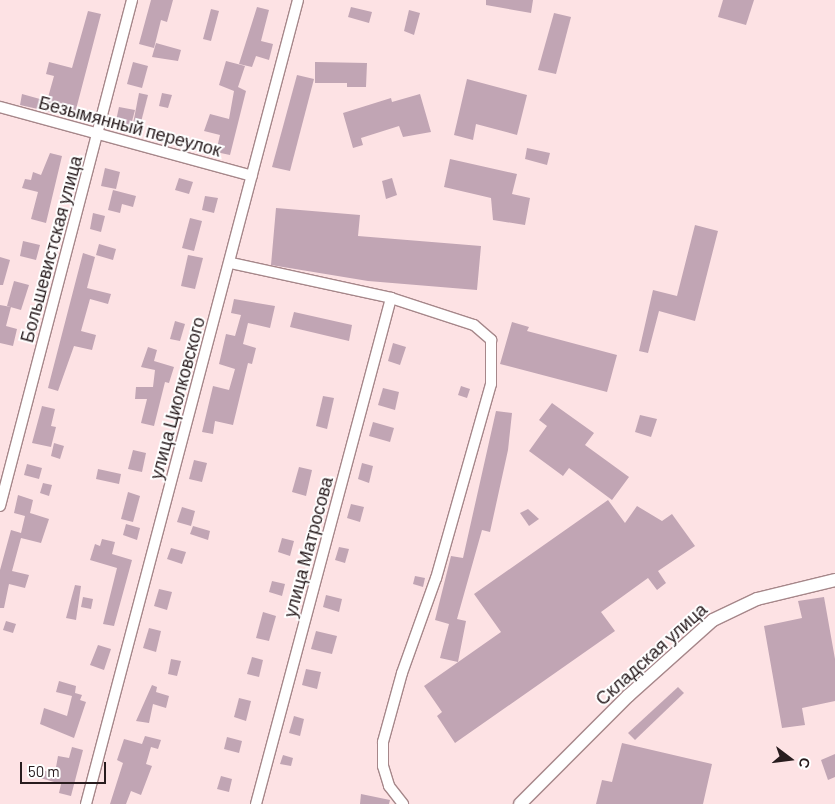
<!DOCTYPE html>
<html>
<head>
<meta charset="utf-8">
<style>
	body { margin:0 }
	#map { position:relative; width:835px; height:804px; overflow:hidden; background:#fde2e4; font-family:Barlow,sans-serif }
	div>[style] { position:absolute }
	.building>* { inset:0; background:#c1a5b4 }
	.roads { filter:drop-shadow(1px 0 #a6878a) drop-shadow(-1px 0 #a6878a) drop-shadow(0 1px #a6878a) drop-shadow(0 -1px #a6878a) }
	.minor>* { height:10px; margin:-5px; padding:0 5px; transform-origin:5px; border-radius:5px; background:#fff }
	.tertiary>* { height:12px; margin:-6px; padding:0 6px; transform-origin:6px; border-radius:6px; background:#fff }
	span { translate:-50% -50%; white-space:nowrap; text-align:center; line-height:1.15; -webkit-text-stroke:4px #fff; paint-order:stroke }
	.street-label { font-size:18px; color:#281c1e }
	.north { position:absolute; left:765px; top:734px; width:50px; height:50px; -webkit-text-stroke:4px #fff; paint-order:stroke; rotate:105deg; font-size:14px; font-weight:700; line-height:20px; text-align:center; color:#281c1e }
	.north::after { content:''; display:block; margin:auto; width:18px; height:22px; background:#281c1e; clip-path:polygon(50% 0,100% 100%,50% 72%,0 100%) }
	.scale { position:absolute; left:20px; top:762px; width:86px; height:22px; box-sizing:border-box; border:2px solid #281c1e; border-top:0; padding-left:6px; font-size:15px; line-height:18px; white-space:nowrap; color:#281c1e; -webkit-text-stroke:4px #fff; paint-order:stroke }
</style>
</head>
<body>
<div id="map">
	<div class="building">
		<div style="clip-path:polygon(151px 0,173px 0,167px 22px,161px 20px,154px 48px,139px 44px)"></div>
		<div style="clip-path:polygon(486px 0,533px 0,531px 13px,486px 5px)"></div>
		<div style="clip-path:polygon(723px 0,754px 0,746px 25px,718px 17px)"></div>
		<div style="clip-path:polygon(257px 7px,269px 10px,261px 41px,273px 44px,269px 60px,256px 56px,252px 67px,239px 64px)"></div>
		<div style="clip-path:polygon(351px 7px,372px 12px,369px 23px,348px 17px)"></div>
		<div style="clip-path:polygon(211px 9px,219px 11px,211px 41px,203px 39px)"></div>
		<div style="clip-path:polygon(409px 10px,420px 13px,414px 35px,404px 31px)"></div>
		<div style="clip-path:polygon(88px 11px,101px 14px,74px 117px,20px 105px,22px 94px,47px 101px,54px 76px,46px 74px,49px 62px,72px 68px)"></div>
		<div style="clip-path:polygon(554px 13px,571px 17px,556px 74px,538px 70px)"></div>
		<div style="clip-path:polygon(156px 43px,181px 50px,178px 61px,152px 57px)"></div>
		<div style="clip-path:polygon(226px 61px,245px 66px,238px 87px,246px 91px,230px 155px,216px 152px,220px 135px,204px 131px,210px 114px,229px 119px,234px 91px,219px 85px)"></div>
		<div style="clip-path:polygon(133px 62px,148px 66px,142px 88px,127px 84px)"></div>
		<div style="clip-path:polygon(315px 62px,367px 63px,366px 87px,347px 87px,347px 83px,315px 83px)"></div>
		<div style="clip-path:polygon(297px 75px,314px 79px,290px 171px,272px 167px)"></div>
		<div style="clip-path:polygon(467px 79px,527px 95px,517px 135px,476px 124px,473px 140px,454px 135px)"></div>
		<div style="clip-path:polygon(139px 93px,148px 95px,140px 126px,133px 124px)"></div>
		<div style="clip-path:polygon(162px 93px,172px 95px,168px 108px,159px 106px)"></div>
		<div style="clip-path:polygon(420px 94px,431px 132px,403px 137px,399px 126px,361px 138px,363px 145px,353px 148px,343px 113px,391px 98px,392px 102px)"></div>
		<div style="clip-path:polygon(119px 107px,135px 110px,130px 129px,115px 125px)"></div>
		<div style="clip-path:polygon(527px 148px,550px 153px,547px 165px,525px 159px)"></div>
		<div style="clip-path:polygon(50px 153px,62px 156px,46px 223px,31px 219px,38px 192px,22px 188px,25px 179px,31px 180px,33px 172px,41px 175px)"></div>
		<div style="clip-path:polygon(450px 159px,517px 174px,512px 194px,530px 198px,525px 225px,493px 220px,491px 198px,444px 187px)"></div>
		<div style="clip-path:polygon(105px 168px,120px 172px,116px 189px,101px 186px)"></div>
		<div style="clip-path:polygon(179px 178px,193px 182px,189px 194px,175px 190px)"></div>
		<div style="clip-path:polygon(392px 178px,397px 195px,386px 199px,382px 181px)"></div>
		<div style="clip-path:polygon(113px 190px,136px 196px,133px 207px,122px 204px,120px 213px,108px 210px)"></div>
		<div style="clip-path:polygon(205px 196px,218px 198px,214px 213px,202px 210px)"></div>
		<div style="clip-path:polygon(276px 208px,360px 215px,358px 236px,481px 246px,477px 290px,368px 281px,271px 265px)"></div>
		<div style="clip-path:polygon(93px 213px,105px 216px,101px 232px,90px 229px)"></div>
		<div style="clip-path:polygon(190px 218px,202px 221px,194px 251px,182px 248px)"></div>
		<div style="clip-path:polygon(695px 225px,718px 231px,695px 321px,659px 311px,648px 353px,639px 351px,653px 290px,677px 296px)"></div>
		<div style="clip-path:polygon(23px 241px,40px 245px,36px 260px,20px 256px)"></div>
		<div style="clip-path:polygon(99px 244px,116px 249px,113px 260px,96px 255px)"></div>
		<div style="clip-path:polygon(83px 253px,95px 257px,87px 288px,111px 294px,108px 304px,90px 299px,81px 331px,96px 335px,92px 350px,74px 346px,58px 391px,48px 388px)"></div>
		<div style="clip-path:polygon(188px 255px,203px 258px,195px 289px,181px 286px)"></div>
		<div style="clip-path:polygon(0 257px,10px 260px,3px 285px,0 285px)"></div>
		<div style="clip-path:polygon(14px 281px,29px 285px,21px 310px,7px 306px)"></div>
		<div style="clip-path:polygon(234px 299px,275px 306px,270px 328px,248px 323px,243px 344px,256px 348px,252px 364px,248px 363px,233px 425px,215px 421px,213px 434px,202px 432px,213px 386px,229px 390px,235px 369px,219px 364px,226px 334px,235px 336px,241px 315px,231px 313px)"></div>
		<div style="clip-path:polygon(0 305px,11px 307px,6px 326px,17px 329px,13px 346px,0 343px)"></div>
		<div style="clip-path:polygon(294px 312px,352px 325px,349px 341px,290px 327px)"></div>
		<div style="clip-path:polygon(175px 321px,185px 324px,180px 341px,170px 339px)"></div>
		<div style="clip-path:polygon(512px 322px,529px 327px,527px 331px,617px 355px,607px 392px,500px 364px)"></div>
		<div style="clip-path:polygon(393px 343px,406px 347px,400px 365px,388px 361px)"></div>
		<div style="clip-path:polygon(148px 347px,157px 350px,154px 361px,174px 367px,169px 383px,165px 382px,154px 426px,141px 423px,147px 399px,135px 399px,136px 387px,153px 387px,155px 370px,141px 367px)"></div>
		<div style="clip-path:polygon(461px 386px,470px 389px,467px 398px,458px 395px)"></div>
		<div style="clip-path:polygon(383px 388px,399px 392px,395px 410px,378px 405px)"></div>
		<div style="clip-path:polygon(323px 396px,334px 398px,327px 429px,316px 426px)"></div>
		<div style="clip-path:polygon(552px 403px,594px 433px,585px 445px,629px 477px,612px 500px,569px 468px,563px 476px,529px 451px,547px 426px,539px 420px)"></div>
		<div style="clip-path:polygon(42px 406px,55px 409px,51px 426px,56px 427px,51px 447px,32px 443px)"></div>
		<div style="clip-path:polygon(496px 411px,512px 413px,508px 450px,490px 532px,482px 530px,457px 619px,466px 621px,458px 662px,440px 658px,449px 624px,435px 620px,451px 556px,463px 558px)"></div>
		<div style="clip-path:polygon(640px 415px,657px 419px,651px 437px,635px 432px)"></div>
		<div style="clip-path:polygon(373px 422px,394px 428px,390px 442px,369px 436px)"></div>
		<div style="clip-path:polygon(54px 443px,64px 446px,60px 459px,51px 456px)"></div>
		<div style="clip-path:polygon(133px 450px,146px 453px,142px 472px,128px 469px)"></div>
		<div style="clip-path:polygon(194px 460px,207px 463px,202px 482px,189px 479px)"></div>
		<div style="clip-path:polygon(362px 463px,373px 466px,369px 483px,358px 479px)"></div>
		<div style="clip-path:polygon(27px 464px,42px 468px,39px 479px,24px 475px)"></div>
		<div style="clip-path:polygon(299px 467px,312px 470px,306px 496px,292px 492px)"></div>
		<div style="clip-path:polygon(98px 469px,121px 474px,119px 484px,96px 479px)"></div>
		<div style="clip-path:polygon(43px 483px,52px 485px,49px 496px,40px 493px)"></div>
		<div style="clip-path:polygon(128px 492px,140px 496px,133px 522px,121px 519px)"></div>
		<div style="clip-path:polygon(18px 495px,33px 500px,30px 513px,49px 519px,41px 543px,21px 538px,12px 571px,29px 575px,25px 588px,9px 584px,4px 608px,0 608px,0 570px,11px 530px,21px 533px,25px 516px,14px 513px)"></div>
		<div style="clip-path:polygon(608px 500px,625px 523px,637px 506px,662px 521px,672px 514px,695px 546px,658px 571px,666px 583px,657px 590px,648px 578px,601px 612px,615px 631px,455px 743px,437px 716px,442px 712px,424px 686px,501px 632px,474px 594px)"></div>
		<div style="clip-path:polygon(351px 504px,364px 507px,360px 522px,347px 518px)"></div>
		<div style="clip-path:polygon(182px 507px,195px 511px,191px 526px,177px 522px)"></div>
		<div style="clip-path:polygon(528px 509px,539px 519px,529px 526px,520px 513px)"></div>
		<div style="clip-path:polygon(126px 524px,140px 528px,137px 540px,123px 535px)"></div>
		<div style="clip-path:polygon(193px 526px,210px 531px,208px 540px,190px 534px)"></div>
		<div style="clip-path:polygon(282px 538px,294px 541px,290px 556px,278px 552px)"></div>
		<div style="clip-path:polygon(102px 539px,115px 542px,112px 554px,132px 560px,114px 626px,103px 624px,117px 568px,90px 560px,95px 544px,100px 546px)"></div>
		<div style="clip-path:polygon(339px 547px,349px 549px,345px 563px,335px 560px)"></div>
		<div style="clip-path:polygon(171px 548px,186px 552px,182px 564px,167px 559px)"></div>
		<div style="clip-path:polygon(415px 576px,425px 578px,423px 587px,413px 584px)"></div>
		<div style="clip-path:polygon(272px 581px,285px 584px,282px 596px,269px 592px)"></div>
		<div style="clip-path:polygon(75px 585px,81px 586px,76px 620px,66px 618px)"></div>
		<div style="clip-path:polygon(159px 589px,172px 592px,167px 610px,154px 606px)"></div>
		<div style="clip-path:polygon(326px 595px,342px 599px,339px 612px,323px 607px)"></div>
		<div style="clip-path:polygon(83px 597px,93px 599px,91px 609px,81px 607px)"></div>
		<div style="clip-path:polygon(824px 597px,835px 659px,835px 701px,802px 708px,805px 725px,782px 728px,764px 626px,802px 618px,798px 601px)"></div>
		<div style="clip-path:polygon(263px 612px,276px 616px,269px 641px,256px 638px)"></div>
		<div style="clip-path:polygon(6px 621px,16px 624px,13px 633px,3px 630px)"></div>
		<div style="clip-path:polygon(149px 628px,161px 631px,156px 652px,143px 648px)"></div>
		<div style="clip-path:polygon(316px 631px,337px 636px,332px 654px,311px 649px)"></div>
		<div style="clip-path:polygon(98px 645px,111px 649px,104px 670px,90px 665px)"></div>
		<div style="clip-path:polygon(252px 657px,263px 660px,259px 677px,247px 674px)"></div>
		<div style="clip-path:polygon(171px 659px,181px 661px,177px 676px,168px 674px)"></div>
		<div style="clip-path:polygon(306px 669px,321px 672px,317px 689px,302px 685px)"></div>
		<div style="clip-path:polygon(59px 681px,76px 686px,75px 693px,82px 695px,80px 700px,86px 702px,74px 738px,40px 724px,44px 708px,67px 716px,72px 696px,56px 692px)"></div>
		<div style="clip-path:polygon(152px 685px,157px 687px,156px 692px,169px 696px,166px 708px,153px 704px,149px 723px,136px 721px)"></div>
		<div style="clip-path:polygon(678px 687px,684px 693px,635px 740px,628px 733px)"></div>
		<div style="clip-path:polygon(239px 698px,251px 701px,246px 721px,234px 717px)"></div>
		<div style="clip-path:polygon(294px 716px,304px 719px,300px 736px,289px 733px)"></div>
		<div style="clip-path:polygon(145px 736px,161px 740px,158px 749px,151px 747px,146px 764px,152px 766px,141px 795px,131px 791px,126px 804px,110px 804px,123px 763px,117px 760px,124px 739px,142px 744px)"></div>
		<div style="clip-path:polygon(227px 737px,242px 741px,239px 753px,224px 749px)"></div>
		<div style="clip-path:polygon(622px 743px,712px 764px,703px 804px,596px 804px,602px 780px,612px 782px)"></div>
		<div style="clip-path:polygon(72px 747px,83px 750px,71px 796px,59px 793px,61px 784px,30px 775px,31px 768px,55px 773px,58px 756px,69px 758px)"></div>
		<div style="clip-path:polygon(835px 754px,835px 777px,828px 780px,821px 760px)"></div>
		<div style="clip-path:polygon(283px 755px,293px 758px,291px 766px,280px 764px)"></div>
		<div style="clip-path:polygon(221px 776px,232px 779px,229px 792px,217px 789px)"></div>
		<div style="clip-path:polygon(361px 794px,390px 800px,389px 804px,360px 804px)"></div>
	</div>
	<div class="roads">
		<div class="minor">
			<div style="left:0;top:107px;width:261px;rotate:15.3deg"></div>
			<div style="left:231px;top:263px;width:164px;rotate:12.3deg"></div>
			<div style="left:391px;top:298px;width:87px;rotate:18deg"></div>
			<div style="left:474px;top:325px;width:23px;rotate:41deg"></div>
			<div style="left:491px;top:340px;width:44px;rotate:90deg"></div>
			<div style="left:491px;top:384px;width:202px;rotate:105.8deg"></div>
			<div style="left:436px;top:578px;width:101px;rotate:109.7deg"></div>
			<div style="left:402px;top:673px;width:72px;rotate:105.4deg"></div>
			<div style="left:383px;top:742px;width:24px;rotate:90deg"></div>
			<div style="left:383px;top:766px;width:21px;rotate:73deg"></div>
			<div style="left:389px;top:786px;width:23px;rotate:52deg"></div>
			<div style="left:0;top:506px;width:523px;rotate:-75.38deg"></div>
			<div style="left:86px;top:804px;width:831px;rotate:-75.23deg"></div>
			<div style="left:256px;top:804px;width:524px;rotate:-75.06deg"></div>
		</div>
		<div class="tertiary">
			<div style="left:520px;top:804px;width:153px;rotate:-45deg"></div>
			<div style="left:628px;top:696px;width:114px;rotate:-41.8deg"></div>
			<div style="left:713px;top:620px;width:49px;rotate:-25.5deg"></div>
			<div style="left:757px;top:599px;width:80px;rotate:-13.7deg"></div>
		</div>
	</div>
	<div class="street-label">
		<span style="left:130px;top:126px;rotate:15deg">Безымянный переулок</span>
		<span style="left:51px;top:249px;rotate:-75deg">Большевистская улица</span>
		<span style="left:177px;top:398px;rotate:-75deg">улица Циолковского</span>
		<span style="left:308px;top:547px;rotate:-75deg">улица Матросова</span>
		<span style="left:651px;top:654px;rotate:-42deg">Складская улица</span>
	</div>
	<div class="north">С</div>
	<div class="scale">50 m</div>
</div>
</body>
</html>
